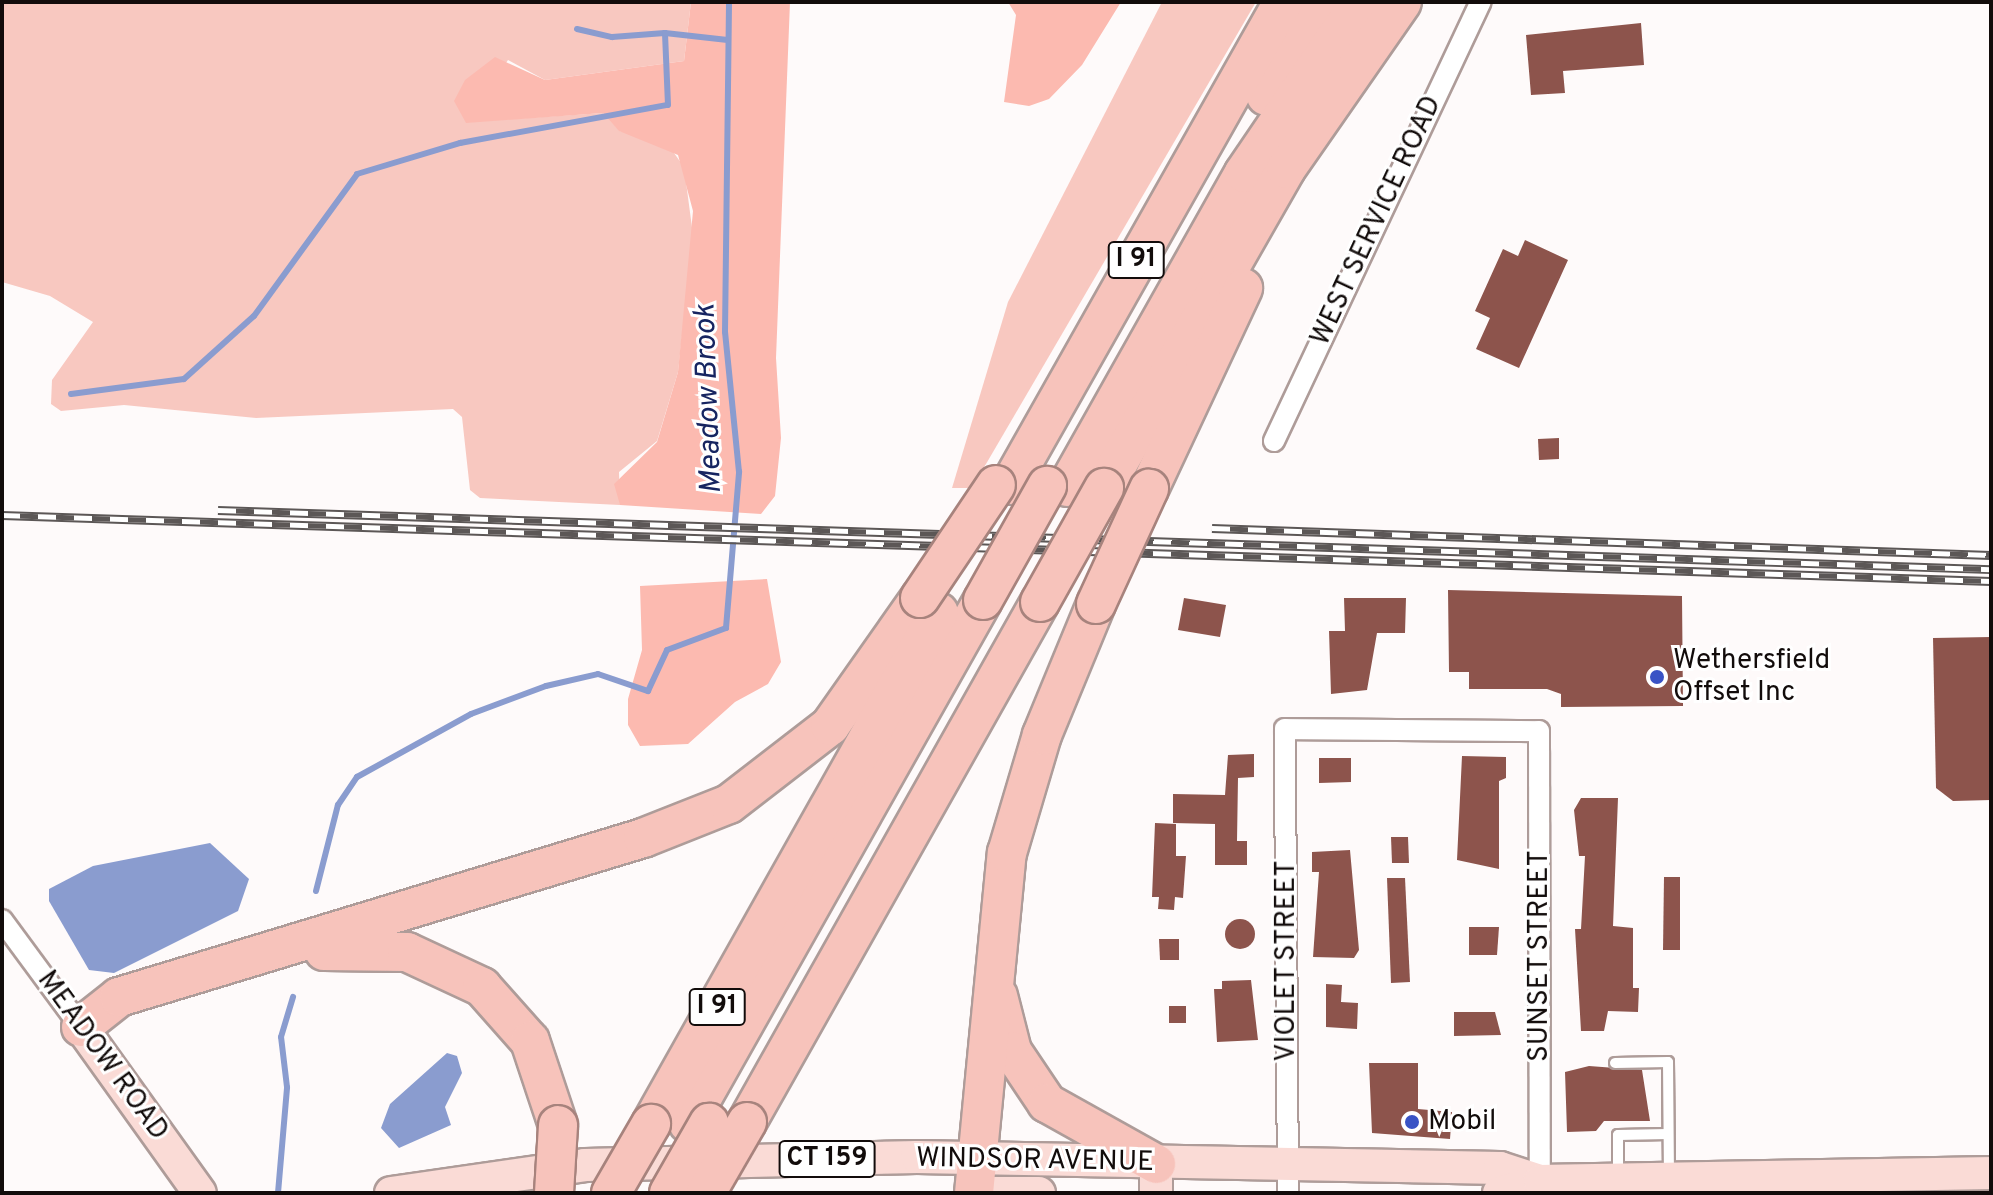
<!DOCTYPE html>
<html>
<head>
<meta charset="utf-8">
<style>
	body { margin:0 }
	#map { position:relative; width:1993px; height:1195px; overflow:hidden; background:#fefafa; font-family:Overpass,sans-serif }
	div>[style] { position:absolute }
	.green>* { inset:0; background:#f8c8c0 }
	.forest>* { inset:0; background:#fcbab0 }
	.water>* { inset:0; background:#8a9ccf }
	.stream>* { height:6px; margin:-3px; padding:0 3px; transform-origin:3px; border-radius:3px; background:#8a9ccf }
	.building>* { inset:0; background:#8d544c }
	.round { border-radius:50% }
	.roads { filter:drop-shadow(2px 0 #ae9c99) drop-shadow(-2px 0 #ae9c99) drop-shadow(0 2px #ae9c99) drop-shadow(0 -2px #ae9c99) }
	.service>* { height:10px; margin:-5px; padding:0 5px; transform-origin:5px; border-radius:5px; background:#fff }
	.minor>* { height:20px; margin:-10px; padding:0 10px; transform-origin:10px; border-radius:10px; background:#fff }
	.primary>* { height:32px; margin:-16px; padding:0 16px; transform-origin:16px; border-radius:16px; background:#fadbd6 }
	.motorway>* { height:38px; margin:-19px; padding:0 19px; transform-origin:19px; border-radius:19px; background:#f7c3bb }
	.rail>* { height:9px; margin-top:-4.5px; transform-origin:0; background:repeating-linear-gradient(90deg,#fff 0 18px,#5c5756 0 36px); box-sizing:border-box; border-block:2px solid #5c5756 }
	.bridges { filter:drop-shadow(2px 0 #a7837d) drop-shadow(-2px 0 #a7837d) drop-shadow(0 2px #a7837d) drop-shadow(0 -2px #a7837d) }
	.motorway-bridge>* { height:38px; margin:-19px; padding:0 19px; transform-origin:19px; border-radius:19px; background:#f7c3bb }
	.dots>* { width:22px; height:22px; translate:-50% -50%; box-sizing:border-box; border:4px solid #fff; border-radius:50% }
	span { translate:-50% -50%; white-space:nowrap; text-align:center; line-height:1.15; -webkit-text-stroke:6px #fff; paint-order:stroke }
	.shield-label span { padding:2px 6px; background:#fff; border:2px solid; border-radius:6px; -webkit-text-stroke-width:0 }
	.shield-label { font-size:26px; color:#120c0b; font-weight:700 }
	.street-label { font-size:28px; color:#120c0b }
	.poi-label { font-size:28px; color:#120c0b }
	.left { translate:0 -50%; text-align:left }
	.water-label { font-size:30px; color:#172561; font-style:italic }
	.frame { position:absolute; inset:0; border:4px solid #120c0b; pointer-events:none }
</style>
</head>
<body>
<div id="map">
	<div class="green">
		<div style="clip-path:polygon(2px 2px,691px 2px,684px 61px,545px 80px,508px 60px,466px 122px,603px 113px,620px 131px,669px 146px,684px 167px,693px 235px,678px 372px,657px 441px,619px 472px,620px 505px,480px 498px,470px 490px,462px 417px,453px 409px,256px 418px,124px 405px,61px 411px,51px 404px,52px 380px,93px 322px,50px 296px,2px 282px)"></div>
		<div style="clip-path:polygon(1162px 2px,1256px 2px,986px 464px,970px 488px,952px 488px,1008px 302px)"></div>
	</div>
	<div class="forest">
		<div style="clip-path:polygon(691px 2px,790px 2px,776px 358px,781px 438px,775px 496px,761px 514px,620px 505px,614px 484px,657px 442px,678px 372px,693px 211px,678px 155px,619px 131px,603px 113px,466px 123px,454px 101px,465px 80px,495px 57px,545px 80px,684px 61px)"></div>
		<div style="clip-path:polygon(1008px 2px,1121px 2px,1082px 65px,1049px 99px,1029px 106px,1004px 102px,1016px 15px)"></div>
		<div style="clip-path:polygon(767px 579px,781px 662px,768px 684px,735px 702px,688px 744px,640px 746px,628px 725px,628px 699px,642px 650px,640px 586px)"></div>
	</div>
	<div class="water">
		<div style="clip-path:polygon(210px 843px,249px 879px,238px 911px,114px 973px,89px 970px,49px 901px,49px 889px,93px 866px)"></div>
		<div style="clip-path:polygon(447px 1053px,457px 1056px,462px 1073px,445px 1107px,451px 1125px,399px 1148px,381px 1128px,390px 1104px)"></div>
	</div>
	<div class="stream">
		<div style="left:577px;top:29px;width:36px;rotate:13deg"></div>
		<div style="left:612px;top:37px;width:53px;rotate:-4.3deg"></div>
		<div style="left:71px;top:394px;width:114px;rotate:-7.6deg"></div>
		<div style="left:184px;top:379px;width:94px;rotate:-42deg"></div>
		<div style="left:254px;top:316px;width:175px;rotate:-54deg"></div>
		<div style="left:357px;top:174px;width:108px;rotate:-16.8deg"></div>
		<div style="left:460px;top:143px;width:211px;rotate:-10.4deg"></div>
		<div style="left:668px;top:105px;width:72px;rotate:-92.4deg"></div>
		<div style="left:665px;top:33px;width:63px;rotate:6.3deg"></div>
		<div style="left:316px;top:891px;width:89px;rotate:-75.7deg"></div>
		<div style="left:338px;top:805px;width:34px;rotate:-56deg"></div>
		<div style="left:357px;top:777px;width:130px;rotate:-28.9deg"></div>
		<div style="left:471px;top:714px;width:80px;rotate:-20.5deg"></div>
		<div style="left:546px;top:686px;width:53px;rotate:-13deg"></div>
		<div style="left:598px;top:674px;width:53px;rotate:18.8deg"></div>
		<div style="left:648px;top:691px;width:45px;rotate:-65.1deg"></div>
		<div style="left:667px;top:650px;width:63px;rotate:-20.4deg"></div>
		<div style="left:726px;top:628px;width:157px;rotate:-85.2deg"></div>
		<div style="left:739px;top:472px;width:141px;rotate:-95.7deg"></div>
		<div style="left:725px;top:332px;width:330px;rotate:-89.3deg"></div>
		<div style="left:278px;top:1193px;width:106px;rotate:-85.1deg"></div>
		<div style="left:287px;top:1087px;width:50px;rotate:-96.8deg"></div>
		<div style="left:281px;top:1037px;width:42px;rotate:-73.3deg"></div>
	</div>
	<div class="building">
		<div style="clip-path:polygon(1641px 23px,1644px 65px,1563px 71px,1565px 93px,1531px 95px,1526px 35px)"></div>
		<div style="clip-path:polygon(1525px 240px,1568px 260px,1519px 368px,1476px 349px,1490px 318px,1475px 311px,1503px 249px,1518px 256px)"></div>
		<div style="clip-path:polygon(1559px 438px,1559px 459px,1539px 460px,1538px 439px)"></div>
		<div style="clip-path:polygon(1448px 590px,1682px 596px,1683px 706px,1561px 707px,1561px 694px,1547px 689px,1469px 689px,1469px 672px,1449px 672px)"></div>
		<div style="clip-path:polygon(1184px 598px,1226px 605px,1220px 637px,1178px 630px)"></div>
		<div style="clip-path:polygon(1344px 598px,1406px 598px,1405px 633px,1377px 633px,1367px 690px,1331px 694px,1329px 631px,1345px 631px)"></div>
		<div style="clip-path:polygon(1991px 637px,1991px 800px,1953px 801px,1936px 788px,1933px 638px)"></div>
		<div style="clip-path:polygon(1254px 754px,1254px 777px,1238px 778px,1237px 841px,1247px 841px,1247px 865px,1215px 865px,1215px 824px,1173px 823px,1173px 794px,1225px 795px,1228px 755px)"></div>
		<div style="clip-path:polygon(1462px 756px,1506px 757px,1506px 778px,1499px 781px,1499px 869px,1457px 860px)"></div>
		<div style="clip-path:polygon(1319px 758px,1351px 758px,1351px 782px,1319px 783px)"></div>
		<div style="clip-path:polygon(1581px 798px,1618px 798px,1613px 926px,1633px 928px,1633px 988px,1639px 988px,1638px 1012px,1608px 1011px,1604px 1031px,1581px 1031px,1575px 929px,1581px 929px,1585px 856px,1579px 856px,1574px 810px)"></div>
		<div style="clip-path:polygon(1155px 823px,1176px 824px,1176px 856px,1186px 856px,1183px 898px,1175px 897px,1174px 910px,1158px 909px,1159px 897px,1152px 897px)"></div>
		<div style="clip-path:polygon(1391px 837px,1408px 837px,1409px 863px,1392px 863px)"></div>
		<div style="clip-path:polygon(1350px 850px,1359px 950px,1354px 958px,1313px 957px,1319px 872px,1312px 872px,1312px 852px)"></div>
		<div style="clip-path:polygon(1664px 877px,1680px 877px,1680px 950px,1663px 950px)"></div>
		<div style="clip-path:polygon(1387px 878px,1405px 878px,1410px 982px,1391px 983px)"></div>
		<div class="round" style="left:1225px;top:919px;width:30px;height:30px"></div>
		<div style="clip-path:polygon(1469px 927px,1499px 927px,1497px 955px,1469px 955px)"></div>
		<div style="clip-path:polygon(1159px 939px,1179px 939px,1179px 960px,1160px 960px)"></div>
		<div style="clip-path:polygon(1251px 980px,1258px 1040px,1217px 1042px,1214px 989px,1222px 989px,1222px 981px)"></div>
		<div style="clip-path:polygon(1326px 984px,1342px 985px,1341px 1002px,1358px 1003px,1357px 1029px,1326px 1027px)"></div>
		<div style="clip-path:polygon(1169px 1006px,1186px 1006px,1186px 1023px,1169px 1023px)"></div>
		<div style="clip-path:polygon(1454px 1012px,1495px 1012px,1501px 1035px,1454px 1036px)"></div>
		<div style="clip-path:polygon(1369px 1063px,1418px 1063px,1418px 1109px,1452px 1112px,1450px 1139px,1372px 1133px)"></div>
		<div style="clip-path:polygon(1589px 1066px,1642px 1070px,1650px 1121px,1604px 1121px,1596px 1131px,1567px 1132px,1565px 1072px)"></div>
	</div>
	<div class="roads">
		<div class="service">
			<div style="left:1615px;top:1063px;width:53px;rotate:-1.1deg"></div>
			<div style="left:1668px;top:1062px;width:114px;rotate:89.5deg"></div>
			<div style="left:1618px;top:1177px;width:42px;rotate:-90deg"></div>
			<div style="left:1618px;top:1135px;width:50px;rotate:-1.1deg"></div>
		</div>
		<div class="minor">
			<div style="left:1274px;top:441px;width:485px;rotate:-64.8deg"></div>
			<div style="left:2px;top:920px;width:133px;rotate:53.6deg"></div>
			<div style="left:1288px;top:1193px;width:464px;rotate:-90.4deg"></div>
			<div style="left:1285px;top:729px;width:254px;rotate:0.5deg"></div>
			<div style="left:1539px;top:731px;width:450px;rotate:89.9deg"></div>
		</div>
		<div class="primary">
			<div style="left:81px;top:1027px;width:204px;rotate:54.4deg"></div>
			<div style="left:391px;top:1193px;width:196px;rotate:-8.2deg"></div>
			<div style="left:585px;top:1165px;width:332px;rotate:-1.4deg"></div>
			<div style="left:917px;top:1157px;width:583px;rotate:1.08deg"></div>
			<div style="left:1500px;top:1168px;width:42px;rotate:18deg"></div>
			<div style="left:983px;top:1193px;width:56px"></div>
			<div style="left:1156px;top:1193px;width:29px;rotate:-90deg"></div>
			<div style="left:1499px;top:1193px;width:43px;rotate:-16.3deg"></div>
			<div style="left:1540px;top:1181px;width:451px;rotate:-1deg"></div>
		</div>
		<div class="motorway">
			<div style="left:1266px;top:96px;width:109px;rotate:-59.2deg"></div>
			<div style="left:1010px;top:485px;width:555px;rotate:-60.52deg"></div>
			<div style="left:1067px;top:487px;width:360px;rotate:-60.6deg"></div>
			<div style="left:1244px;top:173px;width:207px;rotate:-55.8deg"></div>
			<div style="left:1104px;top:488px;width:367px;rotate:-60.3deg"></div>
			<div style="left:1286px;top:169px;width:203px;rotate:-55.2deg"></div>
			<div style="left:1149px;top:489px;width:222px;rotate:-64.9deg"></div>
			<div style="left:324px;top:951px;width:83px;rotate:0.7deg"></div>
			<div style="left:407px;top:952px;width:83px;rotate:25deg"></div>
			<div style="left:482px;top:987px;width:72px;rotate:48.4deg"></div>
			<div style="left:530px;top:1041px;width:89px;rotate:71.6deg"></div>
			<div style="left:998px;top:996px;width:57px;rotate:75.7deg"></div>
			<div style="left:1012px;top:1051px;width:63px;rotate:56.1deg"></div>
			<div style="left:1047px;top:1103px;width:125px;rotate:29.2deg"></div>
			<div style="left:81px;top:1027px;width:48px;rotate:-38.3deg"></div>
			<div style="left:119px;top:997px;width:548px;rotate:-16.88deg"></div>
			<div style="left:643px;top:838px;width:92px;rotate:-21.6deg"></div>
			<div style="left:729px;top:804px;width:128px;rotate:-37.7deg"></div>
			<div style="left:830px;top:726px;width:156px;rotate:-54.9deg"></div>
			<div style="left:747px;top:1122px;width:597px;rotate:-60.6deg"></div>
			<div style="left:688px;top:1123px;width:600px;rotate:-60.57deg"></div>
			<div style="left:651px;top:1124px;width:587px;rotate:-60.64deg"></div>
			<div style="left:974px;top:1193px;width:342px;rotate:-84.5deg"></div>
			<div style="left:1007px;top:853px;width:123px;rotate:-73.5deg"></div>
			<div style="left:1042px;top:735px;width:142px;rotate:-67.6deg"></div>
		</div>
	</div>
	<div class="rail">
		<div style="left:218px;top:510px;width:1774px;rotate:1.91deg"></div>
		<div style="left:2px;top:515px;width:1990px;rotate:1.9deg"></div>
		<div style="left:1212px;top:528px;width:779px;rotate:1.99deg"></div>
	</div>
	<div class="bridges">
		<div class="motorway-bridge">
			<div style="left:920px;top:598px;width:136px;rotate:-56.1deg"></div>
			<div style="left:983px;top:600px;width:131px;rotate:-60.7deg"></div>
			<div style="left:1040px;top:602px;width:131px;rotate:-60.7deg"></div>
			<div style="left:1096px;top:604px;width:127px;rotate:-65.3deg"></div>
			<div style="left:554px;top:1193px;width:68px;rotate:-86.6deg"></div>
			<div style="left:611px;top:1193px;width:80px;rotate:-59.9deg"></div>
			<div style="left:669px;top:1193px;width:81px;rotate:-60.3deg"></div>
			<div style="left:706px;top:1193px;width:82px;rotate:-60deg"></div>
		</div>
	</div>
	<div class="dots">
		<div style="left:1657px;top:677px;background:#3953c5"></div>
		<div style="left:1412px;top:1122px;background:#3953c5"></div>
	</div>
	<div class="shield-label">
		<span style="left:1136px;top:260px">I 91</span>
		<span style="left:717px;top:1007px">I 91</span>
		<span style="left:827px;top:1159px">CT 159</span>
	</div>
	<div class="street-label">
		<span style="left:1377px;top:221px;rotate:-65deg">WEST SERVICE ROAD</span>
		<span style="left:1540px;top:956px;rotate:-90deg">SUNSET STREET</span>
		<span style="left:1287px;top:961px;rotate:-90deg">VIOLET STREET</span>
		<span style="left:102px;top:1056px;rotate:54deg">MEADOW ROAD</span>
		<span style="left:1035px;top:1161px;rotate:1deg">WINDSOR AVENUE</span>
	</div>
	<div class="poi-label">
		<span class="left" style="left:1673px;top:677px">Wethersfield<br>Offset Inc</span>
		<span class="left" style="left:1428px;top:1122px">Mobil</span>
	</div>
	<div class="water-label">
		<span style="left:710px;top:399px;rotate:-92deg">Meadow Brook</span>
	</div>
	<div class="frame"></div>
</div>
</body>
</html>
